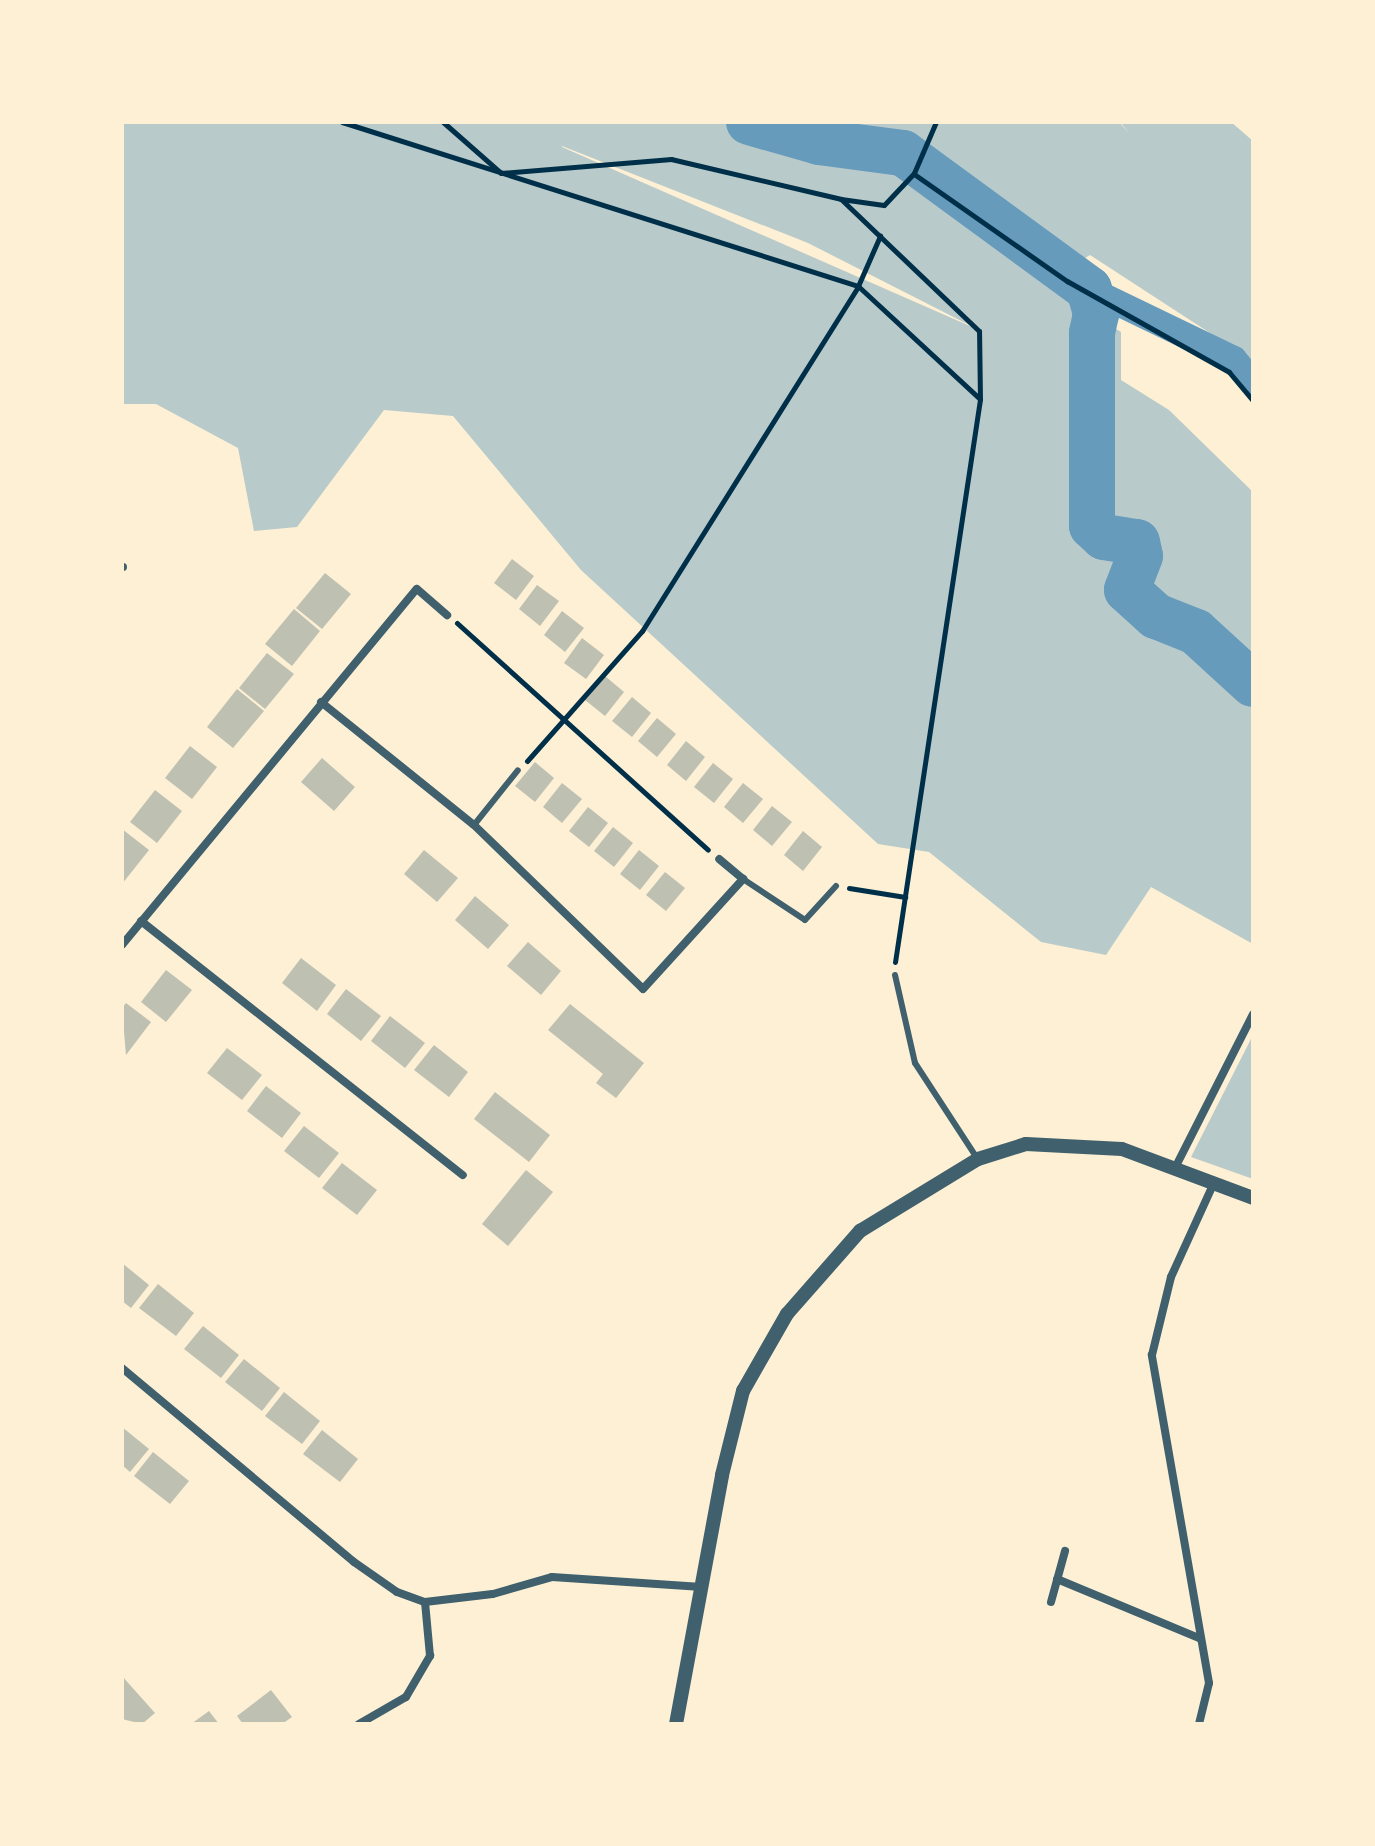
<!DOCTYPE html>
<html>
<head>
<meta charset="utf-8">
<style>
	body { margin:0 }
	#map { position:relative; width:1375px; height:1846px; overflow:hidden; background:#fdf0d5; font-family:Arial,sans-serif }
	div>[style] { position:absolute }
	.green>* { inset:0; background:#b9caca }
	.canal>* { height:26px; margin:-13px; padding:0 13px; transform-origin:13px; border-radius:13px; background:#669bbc }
	.river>* { height:46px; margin:-23px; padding:0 23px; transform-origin:23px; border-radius:23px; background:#669bbc }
	.building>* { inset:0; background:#bec0b2 }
	.path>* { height:5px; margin:-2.5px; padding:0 2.5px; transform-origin:2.5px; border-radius:2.5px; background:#003049 }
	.service>* { height:6px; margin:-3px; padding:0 3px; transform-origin:3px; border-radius:3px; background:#3f606c }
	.minor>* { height:8px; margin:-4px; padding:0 4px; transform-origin:4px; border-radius:4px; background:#3f606c }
	.tertiary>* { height:14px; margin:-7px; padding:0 7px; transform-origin:7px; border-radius:7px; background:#3f606c }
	span { translate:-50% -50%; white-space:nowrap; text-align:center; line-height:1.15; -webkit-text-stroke:8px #fdf0d5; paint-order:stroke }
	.frame { position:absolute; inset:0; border:124px solid #fdf0d5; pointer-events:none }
</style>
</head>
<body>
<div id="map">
	<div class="green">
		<div style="clip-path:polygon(evenodd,122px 122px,1119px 122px,1130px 134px,1120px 122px,1231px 122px,1253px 141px,1253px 361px,1090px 255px,1044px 284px,1121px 332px,1121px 380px,1169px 410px,1253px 492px,1253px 944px,1151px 887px,1106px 955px,1041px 942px,929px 852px,878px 844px,581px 570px,453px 416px,384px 410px,297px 527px,254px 531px,238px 448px,156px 404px,122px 404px,122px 122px,562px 146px,808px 243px,979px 330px,562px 147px,562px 146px)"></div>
		<div style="clip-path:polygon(1253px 1035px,1253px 1179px,1191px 1157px)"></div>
	</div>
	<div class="canal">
		<div style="left:1089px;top:289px;width:161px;rotate:25.8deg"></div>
		<div style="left:1234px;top:359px;width:30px;rotate:50deg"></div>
	</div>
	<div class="river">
		<div style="left:749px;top:122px;width:73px;rotate:15.9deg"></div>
		<div style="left:819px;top:142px;width:85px;rotate:7.5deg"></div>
		<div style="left:903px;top:153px;width:230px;rotate:36.2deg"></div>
		<div style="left:1089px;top:289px;width:26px;rotate:74deg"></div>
		<div style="left:1096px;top:314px;width:19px;rotate:102deg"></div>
		<div style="left:1092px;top:333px;width:193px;rotate:90deg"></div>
		<div style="left:1092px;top:526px;width:16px;rotate:43deg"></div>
		<div style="left:1104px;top:537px;width:33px;rotate:9deg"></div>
		<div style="left:1137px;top:542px;width:14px;rotate:78deg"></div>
		<div style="left:1140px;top:556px;width:36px;rotate:111deg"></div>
		<div style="left:1127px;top:590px;width:39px;rotate:42deg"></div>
		<div style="left:1156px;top:616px;width:43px;rotate:21.8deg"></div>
		<div style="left:1196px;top:632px;width:77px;rotate:42.4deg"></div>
	</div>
	<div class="building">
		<div style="clip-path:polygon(512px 559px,534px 576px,516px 600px,494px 583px)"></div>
		<div style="clip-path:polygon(325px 573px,351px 594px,322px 629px,296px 608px)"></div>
		<div style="clip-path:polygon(537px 585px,559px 601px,540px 626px,519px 609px)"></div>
		<div style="clip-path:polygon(294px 609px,320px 631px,292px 666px,265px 644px)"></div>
		<div style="clip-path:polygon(562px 611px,584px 628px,565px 652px,544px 635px)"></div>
		<div style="clip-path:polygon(582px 638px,604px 655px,586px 679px,564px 663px)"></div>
		<div style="clip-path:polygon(267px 653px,294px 674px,265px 709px,239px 688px)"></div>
		<div style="clip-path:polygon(605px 676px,624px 692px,605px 716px,585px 700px)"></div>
		<div style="clip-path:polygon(237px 689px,264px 711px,233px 748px,207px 727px)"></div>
		<div style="clip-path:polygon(632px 697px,651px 713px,632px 737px,612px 721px)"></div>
		<div style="clip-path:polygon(657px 718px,676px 734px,657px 757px,638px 741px)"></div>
		<div style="clip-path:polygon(686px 741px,705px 757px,686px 781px,667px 765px)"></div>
		<div style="clip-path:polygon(190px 746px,217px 767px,192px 799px,165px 778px)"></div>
		<div style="clip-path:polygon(322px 758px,355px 787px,334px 811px,301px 782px)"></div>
		<div style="clip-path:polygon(535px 762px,554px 778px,535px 802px,515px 786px)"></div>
		<div style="clip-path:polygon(713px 763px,733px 779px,714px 803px,694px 787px)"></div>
		<div style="clip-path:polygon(562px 783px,582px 799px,562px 823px,543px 807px)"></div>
		<div style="clip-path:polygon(743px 783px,763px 799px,743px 823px,724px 807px)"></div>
		<div style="clip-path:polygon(155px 790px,182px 811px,157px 843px,130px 822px)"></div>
		<div style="clip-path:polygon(772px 806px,792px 822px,772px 846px,753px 830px)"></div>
		<div style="clip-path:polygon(588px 807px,608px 823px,589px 847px,569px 831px)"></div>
		<div style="clip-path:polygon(613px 827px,633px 843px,614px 867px,594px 851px)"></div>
		<div style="clip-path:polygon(122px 829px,149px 850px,122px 884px)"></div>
		<div style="clip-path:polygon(803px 831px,822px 847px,803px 871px,784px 855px)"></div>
		<div style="clip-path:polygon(424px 850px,458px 878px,437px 902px,404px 874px)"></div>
		<div style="clip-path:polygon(639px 850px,659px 866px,640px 890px,620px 874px)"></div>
		<div style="clip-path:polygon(665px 872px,685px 888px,666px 911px,646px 895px)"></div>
		<div style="clip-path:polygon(475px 896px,509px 925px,488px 949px,455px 920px)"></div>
		<div style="clip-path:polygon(528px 942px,561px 971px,541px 995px,507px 966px)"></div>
		<div style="clip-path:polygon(301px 958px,336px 985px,317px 1011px,282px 983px)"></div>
		<div style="clip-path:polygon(166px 970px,192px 990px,166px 1022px,141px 1002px)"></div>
		<div style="clip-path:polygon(346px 989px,381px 1016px,361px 1041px,327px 1014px)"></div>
		<div style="clip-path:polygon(126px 1003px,151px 1022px,126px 1055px,122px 1008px)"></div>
		<div style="clip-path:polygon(570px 1004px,644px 1063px,616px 1098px,596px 1083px,603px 1074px,548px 1030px)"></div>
		<div style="clip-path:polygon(390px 1016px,425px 1043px,405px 1068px,371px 1041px)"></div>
		<div style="clip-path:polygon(434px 1045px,468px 1072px,449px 1097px,414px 1070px)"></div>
		<div style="clip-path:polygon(227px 1048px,262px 1075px,242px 1100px,207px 1073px)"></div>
		<div style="clip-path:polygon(266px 1086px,301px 1113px,282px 1138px,247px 1111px)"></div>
		<div style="clip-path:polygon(495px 1092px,550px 1135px,529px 1162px,474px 1119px)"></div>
		<div style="clip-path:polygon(304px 1126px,339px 1153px,319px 1178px,284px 1151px)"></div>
		<div style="clip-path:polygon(342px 1163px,377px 1190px,357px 1215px,322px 1188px)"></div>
		<div style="clip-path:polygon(526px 1170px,553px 1192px,508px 1246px,482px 1224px)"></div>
		<div style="clip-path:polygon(122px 1263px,149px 1285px,131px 1308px,122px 1301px)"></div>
		<div style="clip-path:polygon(158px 1284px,194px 1313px,176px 1336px,139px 1308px)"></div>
		<div style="clip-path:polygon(203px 1326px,239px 1355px,221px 1378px,184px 1349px)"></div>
		<div style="clip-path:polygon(244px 1359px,280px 1388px,262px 1411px,225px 1382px)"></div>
		<div style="clip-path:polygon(284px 1392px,320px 1421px,302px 1444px,265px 1416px)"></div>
		<div style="clip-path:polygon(122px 1427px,149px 1449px,130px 1472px,122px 1465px)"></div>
		<div style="clip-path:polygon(322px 1430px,358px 1459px,340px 1482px,303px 1454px)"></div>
		<div style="clip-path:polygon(153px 1452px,189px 1481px,170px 1504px,134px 1476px)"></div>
		<div style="clip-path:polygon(122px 1676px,155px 1713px,142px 1724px,122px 1719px)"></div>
		<div style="clip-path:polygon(271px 1690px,292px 1717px,282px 1724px,243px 1724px,237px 1716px)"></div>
		<div style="clip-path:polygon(209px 1711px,219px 1724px,191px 1724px)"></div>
	</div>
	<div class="path">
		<div style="left:342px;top:122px;width:541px;rotate:17.63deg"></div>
		<div style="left:858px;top:286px;width:165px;rotate:42.8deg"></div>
		<div style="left:443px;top:122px;width:77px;rotate:41.3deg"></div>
		<div style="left:501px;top:173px;width:171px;rotate:-4.7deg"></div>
		<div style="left:671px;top:159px;width:175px;rotate:13.2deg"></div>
		<div style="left:914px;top:174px;width:187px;rotate:35deg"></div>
		<div style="left:1067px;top:281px;width:186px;rotate:29.3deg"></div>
		<div style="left:1229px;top:372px;width:38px;rotate:50deg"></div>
		<div style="left:457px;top:623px;width:338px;rotate:42.1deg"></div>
		<div style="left:527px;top:761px;width:174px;rotate:-48.5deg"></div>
		<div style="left:642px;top:631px;width:407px;rotate:-57.9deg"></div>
		<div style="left:858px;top:286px;width:55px;rotate:-66.3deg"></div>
		<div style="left:849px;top:888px;width:57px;rotate:9.1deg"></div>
		<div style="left:895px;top:962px;width:569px;rotate:-81.41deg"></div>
		<div style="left:980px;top:399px;width:68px;rotate:-90.8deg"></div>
		<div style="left:979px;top:331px;width:191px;rotate:-136.3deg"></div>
		<div style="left:841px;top:199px;width:43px;rotate:7.9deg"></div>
		<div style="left:884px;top:205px;width:44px;rotate:-46.8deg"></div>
		<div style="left:914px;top:173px;width:56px;rotate:-66.7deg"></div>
	</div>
	<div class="service">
		<div style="left:474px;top:825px;width:70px;rotate:-51.3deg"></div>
		<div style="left:743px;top:879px;width:74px;rotate:33.5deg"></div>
		<div style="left:805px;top:920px;width:46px;rotate:-47.6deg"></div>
		<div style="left:895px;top:975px;width:90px;rotate:77.2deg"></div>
		<div style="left:915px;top:1063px;width:113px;rotate:56.9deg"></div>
	</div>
	<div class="minor">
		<div style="left:122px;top:567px;width:1px"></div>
		<div style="left:321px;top:702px;width:196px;rotate:38.8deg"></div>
		<div style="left:474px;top:825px;width:235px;rotate:44.1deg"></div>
		<div style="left:643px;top:989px;width:149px;rotate:-47.7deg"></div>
		<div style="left:743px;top:879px;width:31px;rotate:-140deg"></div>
		<div style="left:141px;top:921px;width:410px;rotate:38.3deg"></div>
		<div style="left:122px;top:945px;width:462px;rotate:-50.4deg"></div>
		<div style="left:417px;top:589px;width:40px;rotate:41deg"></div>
		<div style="left:1176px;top:1166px;width:170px;rotate:-63.1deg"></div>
		<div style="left:122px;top:1368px;width:302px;rotate:39.9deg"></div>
		<div style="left:354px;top:1562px;width:52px;rotate:34.9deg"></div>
		<div style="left:397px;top:1592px;width:30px;rotate:20deg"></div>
		<div style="left:425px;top:1602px;width:68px;rotate:-6.7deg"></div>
		<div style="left:493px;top:1594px;width:61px;rotate:-16.1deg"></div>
		<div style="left:552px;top:1577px;width:150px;rotate:3.8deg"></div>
		<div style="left:1057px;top:1579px;width:154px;rotate:22.6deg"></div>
		<div style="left:1051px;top:1602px;width:53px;rotate:-74.6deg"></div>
		<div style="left:359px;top:1724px;width:54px;rotate:-29.9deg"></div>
		<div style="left:406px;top:1697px;width:48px;rotate:-59.7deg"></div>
		<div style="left:430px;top:1656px;width:54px;rotate:-95.3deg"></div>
		<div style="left:1199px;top:1724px;width:42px;rotate:-76.3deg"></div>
		<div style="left:1209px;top:1683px;width:333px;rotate:-99.9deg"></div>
		<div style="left:1152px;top:1355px;width:80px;rotate:-76.3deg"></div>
		<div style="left:1171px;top:1277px;width:101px;rotate:-65.5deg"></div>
	</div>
	<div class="tertiary">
		<div style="left:676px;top:1724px;width:253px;rotate:-79.5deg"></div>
		<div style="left:722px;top:1475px;width:87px;rotate:-76deg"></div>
		<div style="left:743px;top:1391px;width:89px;rotate:-60.3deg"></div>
		<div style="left:787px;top:1314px;width:111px;rotate:-48.7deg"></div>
		<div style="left:860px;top:1231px;width:138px;rotate:-31.4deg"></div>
		<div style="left:978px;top:1159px;width:50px;rotate:-17.4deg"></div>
		<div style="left:1026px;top:1144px;width:96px;rotate:3deg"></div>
		<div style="left:1122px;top:1149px;width:140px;rotate:20.5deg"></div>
	</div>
	<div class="frame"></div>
</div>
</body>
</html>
